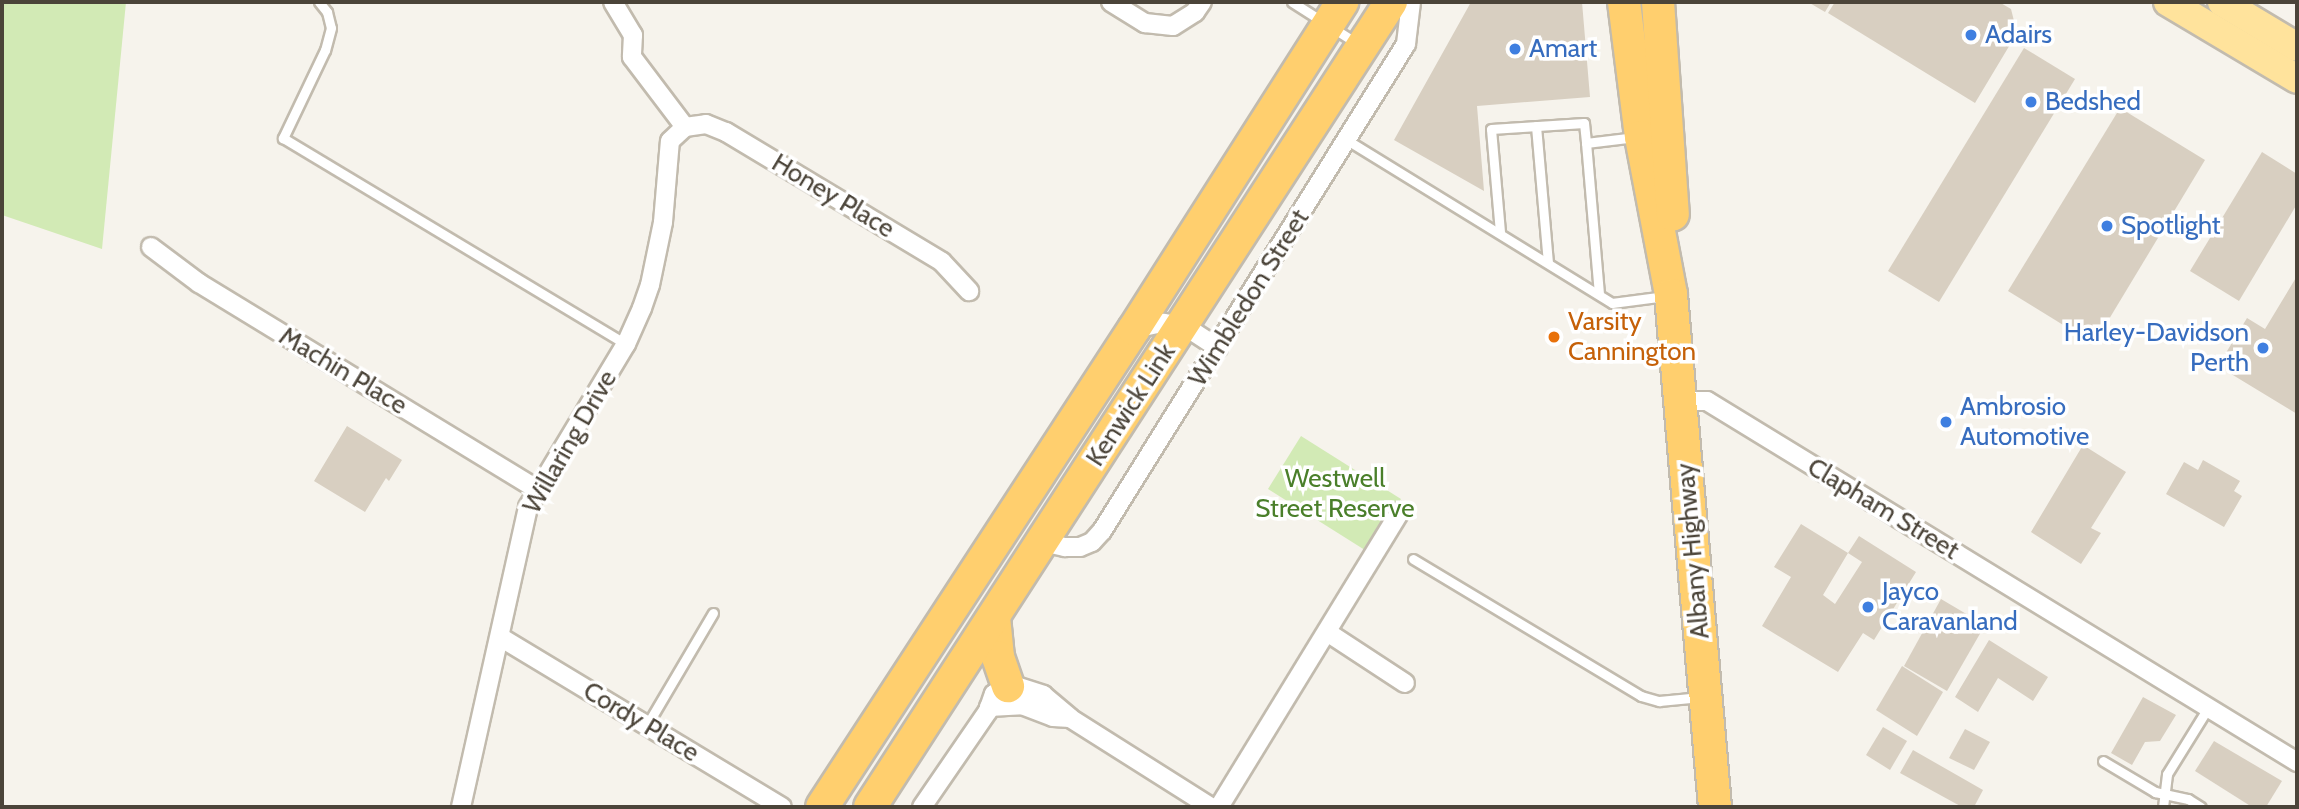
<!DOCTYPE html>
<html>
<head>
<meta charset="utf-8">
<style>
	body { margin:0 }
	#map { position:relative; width:2299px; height:809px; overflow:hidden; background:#f6f3ec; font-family:Cabin,sans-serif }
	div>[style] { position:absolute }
	.green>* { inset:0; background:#d2eab5 }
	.building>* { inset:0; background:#d8cfc1 }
	.roads { filter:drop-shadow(2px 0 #c2bbae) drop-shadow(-2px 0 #c2bbae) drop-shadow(0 2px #c2bbae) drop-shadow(0 -2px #c2bbae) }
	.lane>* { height:9px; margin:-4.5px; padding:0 4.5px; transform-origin:4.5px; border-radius:4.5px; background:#fff }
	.street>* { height:18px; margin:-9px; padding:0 9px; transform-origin:9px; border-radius:9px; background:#fff }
	.primary>* { height:28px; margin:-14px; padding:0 14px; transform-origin:14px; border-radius:14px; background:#ffe39c }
	.highway>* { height:32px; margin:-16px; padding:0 16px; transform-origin:16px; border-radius:16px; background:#ffcf6e }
	.dots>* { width:19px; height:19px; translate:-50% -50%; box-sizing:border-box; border:4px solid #fff; border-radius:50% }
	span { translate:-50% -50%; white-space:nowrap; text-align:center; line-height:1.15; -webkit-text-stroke:7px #fff; paint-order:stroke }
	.shop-label { font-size:26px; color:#366cbe }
	.left { translate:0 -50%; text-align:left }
	.right { translate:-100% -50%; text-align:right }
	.street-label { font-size:26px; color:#4b4439 }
	.food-label { font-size:26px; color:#c56008 }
	.park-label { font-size:26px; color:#4a7f2a }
	.frame { position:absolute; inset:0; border:4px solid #4b4439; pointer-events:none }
</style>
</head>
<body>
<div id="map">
	<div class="green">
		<div style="clip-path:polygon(2px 2px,126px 2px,102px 249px,2px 215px)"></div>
		<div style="clip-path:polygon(1301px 436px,1401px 499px,1368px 552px,1268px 489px)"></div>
	</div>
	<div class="building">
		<div style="clip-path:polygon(1471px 2px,1582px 2px,1590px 97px,1477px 106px,1484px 191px,1394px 140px)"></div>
		<div style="clip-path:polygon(1808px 2px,1831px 2px,1825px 12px)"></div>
		<div style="clip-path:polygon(1835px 2px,1999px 2px,2011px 9px,2017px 33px,1975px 103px,1828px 13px)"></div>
		<div style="clip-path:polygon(2024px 48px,2075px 79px,1939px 302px,1888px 271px)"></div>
		<div style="clip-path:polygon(2120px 108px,2205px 160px,2094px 344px,2008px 291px)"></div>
		<div style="clip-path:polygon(2262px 152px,2297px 174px,2297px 204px,2239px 301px,2190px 271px)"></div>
		<div style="clip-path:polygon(2297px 276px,2297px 414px,2218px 366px,2247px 318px,2265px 329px)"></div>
		<div style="clip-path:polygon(347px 426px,402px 460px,389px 481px,386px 478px,365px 512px,314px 481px)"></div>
		<div style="clip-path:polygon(2083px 445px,2126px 472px,2091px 528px,2101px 533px,2081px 564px,2031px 532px)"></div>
		<div style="clip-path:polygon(2203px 460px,2240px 481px,2234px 491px,2242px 496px,2224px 527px,2166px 494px,2184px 462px,2198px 470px)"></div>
		<div style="clip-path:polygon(1801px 524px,1848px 553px,1823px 595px,1835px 604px,1862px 562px,1848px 553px,1859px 536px,1916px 572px,1874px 640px,1863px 633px,1838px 672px,1762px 626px,1791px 577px,1774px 567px)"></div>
		<div style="clip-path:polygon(1941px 599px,1985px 625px,1947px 691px,1904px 666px)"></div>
		<div style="clip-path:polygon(1989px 640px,2048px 677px,2033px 701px,1998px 678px,1978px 712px,1955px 697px)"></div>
		<div style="clip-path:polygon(1902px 666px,1943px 692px,1917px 736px,1876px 710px)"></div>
		<div style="clip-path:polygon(2143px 697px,2176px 715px,2160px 741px,2145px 742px,2132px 765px,2111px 753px)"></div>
		<div style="clip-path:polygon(1883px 727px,1907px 741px,1890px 770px,1866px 755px)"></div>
		<div style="clip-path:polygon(1965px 729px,1990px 742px,1974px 770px,1949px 758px)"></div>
		<div style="clip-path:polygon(2214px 741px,2282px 781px,2266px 807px,2252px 807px,2195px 771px)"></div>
		<div style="clip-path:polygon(1913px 750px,1983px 790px,1974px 807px,1962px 807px,1900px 773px)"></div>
	</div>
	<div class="roads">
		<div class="lane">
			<div style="left:319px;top:2px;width:13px;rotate:51deg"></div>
			<div style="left:327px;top:12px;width:16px;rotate:76deg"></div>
			<div style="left:331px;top:28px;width:23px;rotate:105deg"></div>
			<div style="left:325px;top:50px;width:98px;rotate:115.5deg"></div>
			<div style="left:283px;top:138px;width:400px;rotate:31deg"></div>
			<div style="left:1292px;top:2px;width:78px;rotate:32.5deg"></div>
			<div style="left:1536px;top:126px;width:137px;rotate:85deg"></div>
			<div style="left:1347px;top:140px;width:311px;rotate:31.6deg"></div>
			<div style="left:1612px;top:303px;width:54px;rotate:-7.4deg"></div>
			<div style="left:1500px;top:232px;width:103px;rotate:-95deg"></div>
			<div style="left:1491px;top:129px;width:93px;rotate:-3.7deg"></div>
			<div style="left:1584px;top:123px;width:20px;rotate:84deg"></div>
			<div style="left:1599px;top:294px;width:152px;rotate:-94.9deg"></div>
			<div style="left:1586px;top:143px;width:50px;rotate:-6.8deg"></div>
			<div style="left:1413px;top:559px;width:266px;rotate:31deg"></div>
			<div style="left:1641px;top:696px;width:19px;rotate:16deg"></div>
			<div style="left:1659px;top:701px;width:42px;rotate:-5.4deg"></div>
			<div style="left:647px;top:725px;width:130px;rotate:-59.5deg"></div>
			<div style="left:2103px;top:761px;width:61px;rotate:30.8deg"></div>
			<div style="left:2155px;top:792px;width:34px;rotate:12deg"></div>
			<div style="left:2188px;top:799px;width:15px;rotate:32deg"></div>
			<div style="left:2163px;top:807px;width:33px;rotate:-83deg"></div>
			<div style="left:2167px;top:774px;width:78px;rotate:-58.2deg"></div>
		</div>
		<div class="street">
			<div style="left:613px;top:2px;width:39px;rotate:59deg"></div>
			<div style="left:633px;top:35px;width:22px;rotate:93deg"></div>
			<div style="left:632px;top:57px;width:88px;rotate:52.9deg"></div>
			<div style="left:1111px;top:2px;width:40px;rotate:32deg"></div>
			<div style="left:1145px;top:23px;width:28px;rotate:6deg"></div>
			<div style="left:1173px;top:26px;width:26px;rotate:-32deg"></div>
			<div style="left:1195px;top:12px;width:12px;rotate:-55deg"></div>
			<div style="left:685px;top:127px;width:21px;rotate:-8deg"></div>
			<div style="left:706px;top:124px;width:22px;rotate:22deg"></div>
			<div style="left:726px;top:132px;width:252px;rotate:31deg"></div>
			<div style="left:942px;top:262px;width:40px;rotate:47deg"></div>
			<div style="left:151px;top:247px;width:60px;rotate:36.9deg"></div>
			<div style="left:199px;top:283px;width:397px;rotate:31.4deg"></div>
			<div style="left:1134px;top:329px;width:30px;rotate:-12deg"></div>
			<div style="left:1163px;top:323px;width:20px;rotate:6deg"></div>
			<div style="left:1183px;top:325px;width:42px;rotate:33.3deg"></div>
			<div style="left:1680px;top:401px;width:27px"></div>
			<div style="left:1707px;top:401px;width:692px;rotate:31.46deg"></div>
			<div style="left:1043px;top:542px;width:23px;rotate:13deg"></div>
			<div style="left:1065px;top:547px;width:15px"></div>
			<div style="left:1080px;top:547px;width:13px;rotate:-23deg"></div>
			<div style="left:1092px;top:542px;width:15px;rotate:-48deg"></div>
			<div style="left:1102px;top:531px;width:574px;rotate:-58.03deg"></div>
			<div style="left:1406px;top:44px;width:42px;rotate:-83.2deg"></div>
			<div style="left:1327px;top:632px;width:93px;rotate:33.2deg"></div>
			<div style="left:500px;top:637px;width:329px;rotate:31.1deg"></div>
			<div style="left:989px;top:707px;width:33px;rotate:-3deg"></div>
			<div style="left:1022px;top:705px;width:33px;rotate:21deg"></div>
			<div style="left:1053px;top:717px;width:17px;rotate:3deg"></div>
			<div style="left:461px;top:807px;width:307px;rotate:-77.4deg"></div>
			<div style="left:528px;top:507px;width:190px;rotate:-59deg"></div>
			<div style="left:626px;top:344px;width:39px;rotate:-66deg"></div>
			<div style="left:642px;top:308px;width:24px;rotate:-71deg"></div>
			<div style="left:650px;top:285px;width:64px;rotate:-78.3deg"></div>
			<div style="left:663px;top:222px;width:81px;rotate:-85.1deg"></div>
			<div style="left:670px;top:141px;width:21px;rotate:-43deg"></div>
			<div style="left:922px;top:807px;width:116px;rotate:-55.5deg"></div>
			<div style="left:988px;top:711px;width:18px;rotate:-71deg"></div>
			<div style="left:994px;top:694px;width:21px;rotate:-25deg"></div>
			<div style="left:1013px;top:685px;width:32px;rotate:18deg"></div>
			<div style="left:1043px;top:695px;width:35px;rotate:40deg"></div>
			<div style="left:1070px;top:718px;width:167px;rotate:32.3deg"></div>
			<div style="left:1219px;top:807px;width:346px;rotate:-58.5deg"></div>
		</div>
		<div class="primary">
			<div style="left:2168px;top:2px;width:150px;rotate:30.8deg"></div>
			<div style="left:2222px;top:2px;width:87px;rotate:31deg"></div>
		</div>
		<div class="highway">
			<div style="left:1624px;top:2px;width:136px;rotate:82.8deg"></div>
			<div style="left:1641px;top:137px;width:161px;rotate:79.2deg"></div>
			<div style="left:1671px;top:295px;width:514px;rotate:85.09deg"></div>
			<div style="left:1658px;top:2px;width:213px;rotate:86deg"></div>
			<div style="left:994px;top:617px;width:40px;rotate:84.3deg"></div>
			<div style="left:998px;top:657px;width:31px;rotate:71deg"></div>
			<div style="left:822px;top:807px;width:571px;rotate:-56.87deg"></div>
			<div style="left:1134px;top:329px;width:388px;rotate:-57.5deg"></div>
			<div style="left:870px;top:807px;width:959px;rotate:-57.09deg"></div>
		</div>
	</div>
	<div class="dots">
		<div style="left:1971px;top:35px;background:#3f7fe0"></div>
		<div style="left:1515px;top:49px;background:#3f7fe0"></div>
		<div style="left:2031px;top:102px;background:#3f7fe0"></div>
		<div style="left:2107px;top:226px;background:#3f7fe0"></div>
		<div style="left:1554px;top:337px;background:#e8710a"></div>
		<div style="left:2263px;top:348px;background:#3f7fe0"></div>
		<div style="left:1946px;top:422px;background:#3f7fe0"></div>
		<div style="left:1868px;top:607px;background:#3f7fe0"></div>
	</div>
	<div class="shop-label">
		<span class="left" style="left:1985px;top:35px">Adairs</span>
		<span class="left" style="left:1529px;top:49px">Amart</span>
		<span class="left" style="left:2045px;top:102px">Bedshed</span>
		<span class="left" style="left:2121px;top:226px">Spotlight</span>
		<span class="right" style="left:2249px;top:348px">Harley-Davidson<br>Perth</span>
		<span class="left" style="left:1960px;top:422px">Ambrosio<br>Automotive</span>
		<span class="left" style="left:1882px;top:607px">Jayco<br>Caravanland</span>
	</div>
	<div class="street-label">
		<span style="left:833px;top:196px;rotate:31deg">Honey Place</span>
		<span style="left:1249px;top:298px;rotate:-58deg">Wimbledon Street</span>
		<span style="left:343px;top:371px;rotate:31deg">Machin Place</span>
		<span style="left:1131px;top:405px;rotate:-57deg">Kenwick Link</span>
		<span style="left:570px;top:442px;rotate:-60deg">Willaring Drive</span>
		<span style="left:1883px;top:509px;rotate:31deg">Clapham Street</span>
		<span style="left:1693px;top:551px;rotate:-95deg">Albany Highway</span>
		<span style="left:641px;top:722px;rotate:31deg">Cordy Place</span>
	</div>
	<div class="food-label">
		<span class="left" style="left:1568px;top:337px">Varsity<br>Cannington</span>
	</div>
	<div class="park-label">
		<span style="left:1335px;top:494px">Westwell<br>Street Reserve</span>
	</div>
	<div class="frame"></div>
</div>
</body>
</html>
